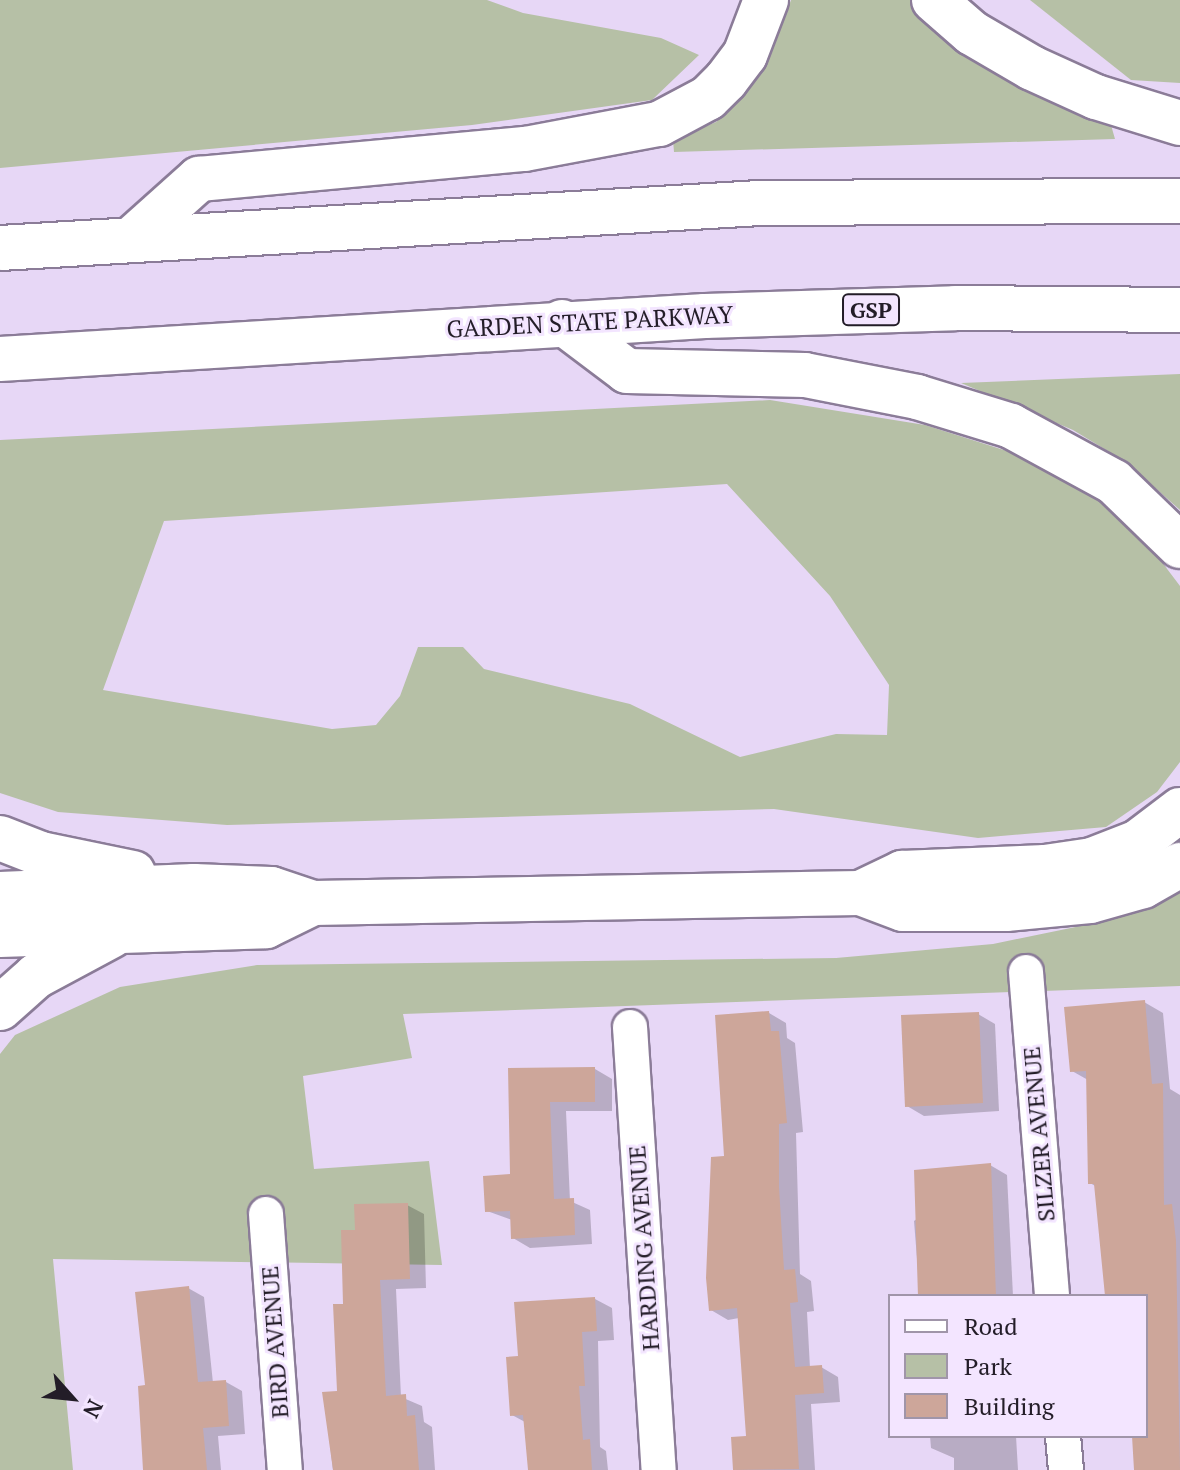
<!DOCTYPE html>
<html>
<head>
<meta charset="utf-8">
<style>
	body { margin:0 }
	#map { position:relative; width:1180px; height:1470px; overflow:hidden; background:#e7d7f6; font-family:"PT Serif",serif }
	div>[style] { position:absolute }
	.green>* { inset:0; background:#b6c0a6 }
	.shadow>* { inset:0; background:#0003 }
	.building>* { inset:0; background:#cda69a }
	.roads { filter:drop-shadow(2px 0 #8b7c98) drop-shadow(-2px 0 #8b7c98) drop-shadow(0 2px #8b7c98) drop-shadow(0 -2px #8b7c98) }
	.street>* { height:34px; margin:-17px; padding:0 17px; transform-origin:17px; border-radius:17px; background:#fff }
	.highway>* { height:44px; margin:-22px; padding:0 22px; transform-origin:22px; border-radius:22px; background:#fff }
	span { translate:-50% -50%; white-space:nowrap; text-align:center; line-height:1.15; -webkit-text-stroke:6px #f3e5ff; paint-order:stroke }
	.shield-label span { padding:2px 6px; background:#f3e5ff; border:2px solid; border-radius:6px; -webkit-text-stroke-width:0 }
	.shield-label { font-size:22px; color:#231d28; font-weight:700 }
	.street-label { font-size:24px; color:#231d28 }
	.legend { position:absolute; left:888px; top:1294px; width:260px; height:144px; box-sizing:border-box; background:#f3e5ff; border:2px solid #a095a9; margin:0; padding:10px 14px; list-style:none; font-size:24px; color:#231d28 }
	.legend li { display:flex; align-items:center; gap:16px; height:40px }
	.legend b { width:40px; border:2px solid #a095a9 }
	.north { position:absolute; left:32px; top:1358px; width:80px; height:80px; -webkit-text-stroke:6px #f3e5ff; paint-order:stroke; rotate:117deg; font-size:22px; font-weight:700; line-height:32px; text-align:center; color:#231d28 }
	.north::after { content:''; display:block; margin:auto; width:28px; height:36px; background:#231d28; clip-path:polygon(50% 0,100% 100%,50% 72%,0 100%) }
</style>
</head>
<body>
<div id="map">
	<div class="green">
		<div style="clip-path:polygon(0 0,487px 0,523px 13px,661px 38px,699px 55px,652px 100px,472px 125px,0 168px)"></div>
		<div style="clip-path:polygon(791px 0,912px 0,940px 27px,1024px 81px,1111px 125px,1115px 139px,674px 152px,673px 140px,716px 122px,741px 98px,769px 59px)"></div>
		<div style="clip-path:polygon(1030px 0,1180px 0,1180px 83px,1131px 80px)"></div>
		<div style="clip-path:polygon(1180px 374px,1180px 510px,1126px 462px,1073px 430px,961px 383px)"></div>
		<div style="clip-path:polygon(evenodd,770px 400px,925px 425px,1007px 451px,1097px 498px,1140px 533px,1180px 586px,1180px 762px,1157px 792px,1106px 827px,978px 838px,774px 809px,227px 825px,58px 812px,0 793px,0 440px,770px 400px,727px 484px,830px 596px,889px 685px,887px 735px,836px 734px,740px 757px,630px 704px,484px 669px,463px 647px,418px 647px,400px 696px,376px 725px,332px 729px,103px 690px,164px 521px,727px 484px)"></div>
		<div style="clip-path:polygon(1180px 888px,1180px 986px,403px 1014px,412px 1058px,303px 1076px,314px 1169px,429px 1161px,442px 1265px,53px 1259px,73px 1470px,0 1470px,0 1054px,15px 1035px,120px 987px,257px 965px,836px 958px,993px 944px,1095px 923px,1155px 904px)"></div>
	</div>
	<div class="shadow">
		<div style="clip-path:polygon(1144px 1002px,1163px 1013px,1170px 1089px,1180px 1095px,1180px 1470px,1136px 1470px,1134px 1436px,1146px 1436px,1146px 1296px,1106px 1296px,1097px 1187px,1090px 1183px,1088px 1080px,1072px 1071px)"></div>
		<div style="clip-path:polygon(769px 1013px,786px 1023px,787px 1038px,795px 1043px,803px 1132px,796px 1133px,800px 1274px,811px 1281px,814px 1311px,807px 1312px,810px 1368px,821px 1367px,838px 1377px,840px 1402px,811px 1404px,815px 1470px,736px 1470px,733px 1438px,748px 1438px,739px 1318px,728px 1320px,711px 1310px,726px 1158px)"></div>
		<div style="clip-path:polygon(978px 1014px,995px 1024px,999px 1111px,924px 1116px,907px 1106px)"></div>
		<div style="clip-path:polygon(595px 1069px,612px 1079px,612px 1111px,566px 1111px,570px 1201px,590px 1210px,592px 1244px,530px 1248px,513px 1238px,512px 1220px,487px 1211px,512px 1176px,510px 1070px)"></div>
		<div style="clip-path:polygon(990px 1165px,1007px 1175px,1013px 1296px,920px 1296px,914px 1221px)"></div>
		<div style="clip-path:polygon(407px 1205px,424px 1214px,426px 1288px,396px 1289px,401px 1397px,422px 1406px,424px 1422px,432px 1427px,435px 1470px,333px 1470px,324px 1394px,339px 1393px,345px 1306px,357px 1232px)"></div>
		<div style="clip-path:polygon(188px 1288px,204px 1297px,213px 1383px,226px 1382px,242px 1391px,245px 1434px,218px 1436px,221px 1470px,145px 1470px,147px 1387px)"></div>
		<div style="clip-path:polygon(595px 1299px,612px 1308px,614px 1340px,598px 1341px,600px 1447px,606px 1451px,608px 1470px,530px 1470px,525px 1422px,512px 1415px,520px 1358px)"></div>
		<div style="clip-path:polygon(930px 1436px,1016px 1436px,1018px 1470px,954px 1470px,954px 1458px,931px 1448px)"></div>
	</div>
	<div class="building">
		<div style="clip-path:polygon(1145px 1000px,1152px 1084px,1163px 1083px,1164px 1205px,1172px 1204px,1176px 1241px,1180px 1470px,1134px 1470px,1132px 1436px,1146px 1436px,1146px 1296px,1105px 1296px,1094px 1184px,1088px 1184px,1086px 1071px,1070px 1072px,1064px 1007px)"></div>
		<div style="clip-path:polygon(769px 1011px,771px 1031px,779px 1031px,787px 1123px,779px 1124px,779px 1187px,784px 1270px,795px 1269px,798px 1302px,790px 1303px,795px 1367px,822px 1365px,824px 1393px,795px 1395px,799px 1469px,733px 1470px,731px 1437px,746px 1436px,737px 1308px,709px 1311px,706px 1278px,711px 1157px,724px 1156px,715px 1015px)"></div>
		<div style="clip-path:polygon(979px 1012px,983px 1103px,905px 1107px,901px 1015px)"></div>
		<div style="clip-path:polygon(595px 1067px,595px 1102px,550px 1102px,554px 1199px,574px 1198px,575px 1235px,511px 1239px,510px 1211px,485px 1212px,483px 1176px,510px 1174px,508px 1068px)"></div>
		<div style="clip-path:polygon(991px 1163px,996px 1296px,918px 1296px,914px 1170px)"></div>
		<div style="clip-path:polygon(408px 1203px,410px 1279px,380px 1280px,386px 1396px,406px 1394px,407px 1416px,415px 1415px,419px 1470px,333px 1470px,322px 1392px,337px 1391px,333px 1304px,343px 1304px,341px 1230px,355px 1230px,354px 1204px)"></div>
		<div style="clip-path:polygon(189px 1286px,198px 1382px,226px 1380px,229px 1426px,203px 1428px,207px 1470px,143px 1470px,138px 1386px,145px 1385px,135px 1292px)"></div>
		<div style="clip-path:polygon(595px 1297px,597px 1331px,582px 1332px,585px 1386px,579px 1386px,583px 1440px,590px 1439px,592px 1470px,528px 1470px,523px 1415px,510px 1416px,506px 1357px,518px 1356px,514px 1302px)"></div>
	</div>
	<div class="roads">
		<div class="street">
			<div style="left:1026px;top:972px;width:325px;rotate:85.4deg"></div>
			<div style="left:630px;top:1027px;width:444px;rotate:86.3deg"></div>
			<div style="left:266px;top:1214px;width:257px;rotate:85.8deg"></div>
			<div style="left:1063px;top:1436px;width:34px;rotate:85deg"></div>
		</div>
		<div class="highway">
			<div style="left:934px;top:0;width:50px;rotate:41deg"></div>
			<div style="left:972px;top:33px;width:69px;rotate:30.3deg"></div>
			<div style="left:1032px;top:68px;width:70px;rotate:24.4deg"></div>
			<div style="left:1096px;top:97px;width:88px;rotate:17.2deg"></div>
			<div style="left:133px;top:238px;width:89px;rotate:-41.8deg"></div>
			<div style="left:199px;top:179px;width:327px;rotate:-5.3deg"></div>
			<div style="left:525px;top:149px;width:136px;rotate:-10.6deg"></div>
			<div style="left:659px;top:124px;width:55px;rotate:-28deg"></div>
			<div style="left:708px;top:98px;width:25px;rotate:-45deg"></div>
			<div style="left:726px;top:80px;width:31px;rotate:-53deg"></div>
			<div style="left:745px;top:55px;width:59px;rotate:-69.1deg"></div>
			<div style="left:0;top:248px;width:761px;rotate:-3.39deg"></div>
			<div style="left:760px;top:203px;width:420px;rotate:-0.3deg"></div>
			<div style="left:562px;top:322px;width:81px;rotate:37deg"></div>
			<div style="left:627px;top:371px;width:178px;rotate:1.3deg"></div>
			<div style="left:805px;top:375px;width:114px;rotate:11.1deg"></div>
			<div style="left:917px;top:397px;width:98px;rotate:17.1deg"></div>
			<div style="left:1011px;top:426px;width:117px;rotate:28.5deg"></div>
			<div style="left:1114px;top:482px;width:92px;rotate:44.1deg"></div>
			<div style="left:0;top:359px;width:706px;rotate:-3.49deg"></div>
			<div style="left:705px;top:316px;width:250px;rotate:-1.8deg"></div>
			<div style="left:955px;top:308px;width:225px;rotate:0.5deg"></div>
			<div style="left:0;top:838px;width:44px;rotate:21.3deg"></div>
			<div style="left:41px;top:854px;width:94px;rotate:11.7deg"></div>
			<div style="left:860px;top:893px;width:47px;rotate:-25.5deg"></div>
			<div style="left:902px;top:873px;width:143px;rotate:-2.4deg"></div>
			<div style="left:1045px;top:867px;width:48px;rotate:-8.5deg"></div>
			<div style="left:1092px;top:860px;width:49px;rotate:-21.4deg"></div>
			<div style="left:1138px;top:842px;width:53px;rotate:-37.3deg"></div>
			<div style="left:0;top:894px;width:194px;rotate:-2.4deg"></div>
			<div style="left:194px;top:886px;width:77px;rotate:2.2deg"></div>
			<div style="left:271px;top:889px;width:44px;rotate:18.4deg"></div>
			<div style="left:313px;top:903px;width:547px;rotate:-1.05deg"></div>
			<div style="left:860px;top:893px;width:46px;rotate:20.4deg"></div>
			<div style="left:903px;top:909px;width:103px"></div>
			<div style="left:1006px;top:909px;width:84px;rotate:-5.4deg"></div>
			<div style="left:1090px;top:901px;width:55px;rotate:-15.8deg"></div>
			<div style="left:1143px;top:886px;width:43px;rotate:-29.6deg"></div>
			<div style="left:0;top:935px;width:266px;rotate:-1.9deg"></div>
			<div style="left:266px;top:926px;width:52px;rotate:-26.1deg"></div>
			<div style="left:0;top:1008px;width:48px;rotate:-41.6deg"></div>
			<div style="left:36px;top:976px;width:85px;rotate:-28.1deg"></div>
		</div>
	</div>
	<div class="shield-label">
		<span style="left:871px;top:310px">GSP</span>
	</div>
	<div class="street-label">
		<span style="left:590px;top:322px;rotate:-3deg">GARDEN STATE PARKWAY</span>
		<span style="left:1039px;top:1134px;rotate:-95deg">SILZER AVENUE</span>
		<span style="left:644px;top:1248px;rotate:-94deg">HARDING AVENUE</span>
		<span style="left:275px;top:1342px;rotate:-94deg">BIRD AVENUE</span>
	</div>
	<ul class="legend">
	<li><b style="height:10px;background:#fff"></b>Road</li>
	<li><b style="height:22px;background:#b6c0a6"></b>Park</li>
	<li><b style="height:22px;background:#cda69a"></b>Building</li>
	</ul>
	<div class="north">N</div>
</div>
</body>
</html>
